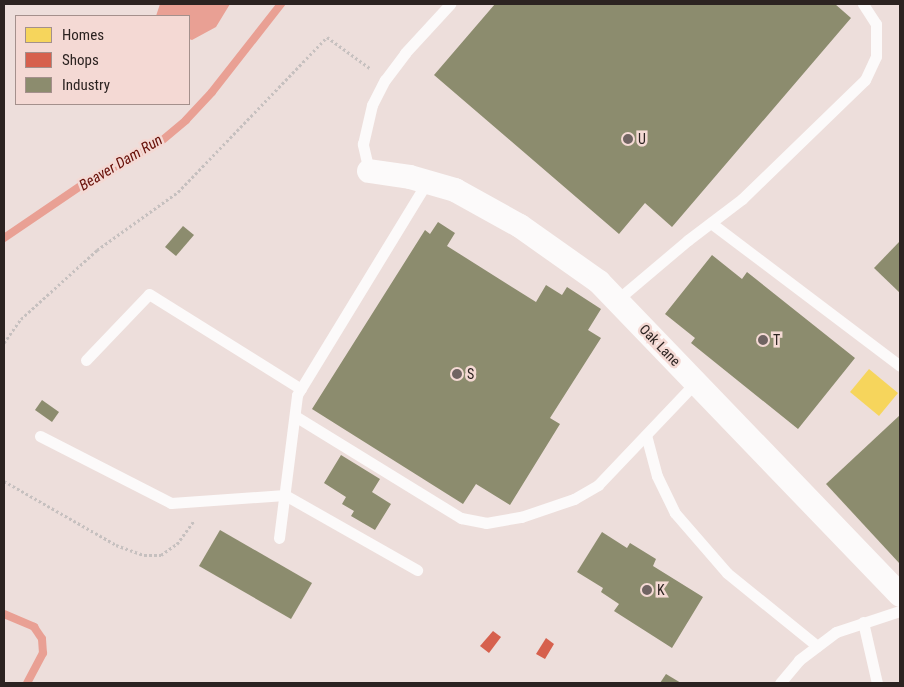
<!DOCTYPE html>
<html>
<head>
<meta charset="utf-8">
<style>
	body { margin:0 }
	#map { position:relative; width:904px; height:687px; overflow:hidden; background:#eddedb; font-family:"Roboto Condensed",sans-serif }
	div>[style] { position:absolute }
	.water>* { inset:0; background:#e9a094 }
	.homes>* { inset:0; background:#f6d55c }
	.shops>* { inset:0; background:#d6604d }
	.industry>* { inset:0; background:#8c8c6e }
	.stream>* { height:8px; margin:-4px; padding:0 4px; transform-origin:4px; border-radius:4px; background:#e9a094 }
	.path>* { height:3px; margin-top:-1.5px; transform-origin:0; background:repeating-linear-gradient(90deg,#c6c0bf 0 2.5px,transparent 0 5px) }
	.service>* { height:11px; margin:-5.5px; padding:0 5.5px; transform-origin:5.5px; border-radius:5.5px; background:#fcfafa }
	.minor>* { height:24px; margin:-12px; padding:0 12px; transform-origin:12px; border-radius:12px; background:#fcfafa }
	.dots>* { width:14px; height:14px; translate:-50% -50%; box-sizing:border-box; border:2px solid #f4d9d4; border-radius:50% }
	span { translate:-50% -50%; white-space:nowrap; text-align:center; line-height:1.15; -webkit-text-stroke:5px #f4d9d4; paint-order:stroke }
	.poi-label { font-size:14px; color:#2c2321 }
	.left { translate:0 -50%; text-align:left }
	.street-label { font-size:14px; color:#2c2321 }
	.water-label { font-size:15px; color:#660e07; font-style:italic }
	.frame { position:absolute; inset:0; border:5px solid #2c2321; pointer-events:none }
	.legend { position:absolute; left:15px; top:15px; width:175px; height:90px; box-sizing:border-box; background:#f4d9d4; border:1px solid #a4908c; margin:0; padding:6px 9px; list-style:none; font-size:15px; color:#2c2321 }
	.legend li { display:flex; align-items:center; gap:10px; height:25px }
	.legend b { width:25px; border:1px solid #a4908c }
</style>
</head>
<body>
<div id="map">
	<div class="water">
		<div style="clip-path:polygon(160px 4px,230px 4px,216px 27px,192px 40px,189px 39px,189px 16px,156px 16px)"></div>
	</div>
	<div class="homes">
		<div style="clip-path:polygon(869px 369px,898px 393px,879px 416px,850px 392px)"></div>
	</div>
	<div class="shops">
		<div style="clip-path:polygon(493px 631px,501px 637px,489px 653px,480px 646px)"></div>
		<div style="clip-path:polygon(546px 638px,554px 644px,545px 659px,536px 654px)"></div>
	</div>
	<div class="industry">
		<div style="clip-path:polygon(495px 4px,835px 4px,851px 18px,672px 227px,645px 203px,619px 234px,434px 75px)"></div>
		<div style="clip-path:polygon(438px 222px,455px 233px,447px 246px,536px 302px,546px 285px,562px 295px,567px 287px,601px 309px,588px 330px,601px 338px,550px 418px,560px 424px,510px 505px,476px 484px,463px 504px,312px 409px,425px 230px,430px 234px)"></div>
		<div style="clip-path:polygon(183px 226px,194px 235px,176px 256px,165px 247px)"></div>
		<div style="clip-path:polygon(900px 241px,900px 293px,874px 268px)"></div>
		<div style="clip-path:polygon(712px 255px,742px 279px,747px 272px,855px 358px,798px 429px,691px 343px,695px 338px,665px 314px)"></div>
		<div style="clip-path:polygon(42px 400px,59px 412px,52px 422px,35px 410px)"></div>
		<div style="clip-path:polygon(900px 415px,900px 564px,826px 484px)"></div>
		<div style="clip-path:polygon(341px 455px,380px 479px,372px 492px,391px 504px,375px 530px,351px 516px,354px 511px,342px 504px,346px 497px,324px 483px)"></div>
		<div style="clip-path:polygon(220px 530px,312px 583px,291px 619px,199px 566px)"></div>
		<div style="clip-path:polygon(602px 532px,627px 548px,630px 543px,656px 559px,653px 566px,703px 597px,672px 648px,614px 611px,619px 604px,601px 592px,603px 588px,577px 572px)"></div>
		<div style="clip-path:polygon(666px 674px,681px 683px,660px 683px)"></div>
	</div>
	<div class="stream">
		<div style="left:4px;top:238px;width:98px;rotate:-34.2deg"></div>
		<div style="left:85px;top:183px;width:84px;rotate:-28.4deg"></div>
		<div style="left:159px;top:143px;width:35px;rotate:-40deg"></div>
		<div style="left:186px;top:120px;width:38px;rotate:-47deg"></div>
		<div style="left:212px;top:92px;width:112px;rotate:-51.9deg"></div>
		<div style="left:4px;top:614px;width:33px;rotate:23deg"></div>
		<div style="left:34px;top:627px;width:14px;rotate:56deg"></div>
		<div style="left:42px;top:639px;width:14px;rotate:86deg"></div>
		<div style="left:43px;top:653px;width:34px;rotate:118deg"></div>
	</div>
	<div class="path">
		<div style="left:4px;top:343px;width:29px;rotate:-55deg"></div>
		<div style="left:21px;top:319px;width:103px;rotate:-42.2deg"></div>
		<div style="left:97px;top:250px;width:100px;rotate:-35.6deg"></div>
		<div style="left:178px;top:192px;width:215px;rotate:-46.1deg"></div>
		<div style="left:327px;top:37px;width:54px;rotate:36deg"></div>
		<div style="left:4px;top:481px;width:129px;rotate:29.7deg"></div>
		<div style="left:116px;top:545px;width:30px;rotate:20deg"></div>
		<div style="left:144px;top:555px;width:17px"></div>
		<div style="left:161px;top:555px;width:19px;rotate:-35deg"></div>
		<div style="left:177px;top:544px;width:29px;rotate:-54deg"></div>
	</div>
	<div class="service">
		<div style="left:369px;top:171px;width:28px;rotate:-103deg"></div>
		<div style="left:363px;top:144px;width:40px;rotate:-77deg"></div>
		<div style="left:372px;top:105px;width:28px;rotate:-63deg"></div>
		<div style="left:385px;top:80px;width:34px;rotate:-53deg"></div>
		<div style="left:405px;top:53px;width:67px;rotate:-47.4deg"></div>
		<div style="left:711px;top:223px;width:237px;rotate:37.1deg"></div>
		<div style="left:617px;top:300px;width:93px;rotate:-40.2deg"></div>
		<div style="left:688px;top:240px;width:68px;rotate:-37.2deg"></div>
		<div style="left:742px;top:199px;width:171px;rotate:-44.1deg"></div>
		<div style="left:865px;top:80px;width:26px;rotate:-65deg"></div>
		<div style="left:876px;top:56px;width:32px;rotate:-90deg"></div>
		<div style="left:876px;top:24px;width:24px;rotate:-123deg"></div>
		<div style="left:86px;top:360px;width:91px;rotate:-46.3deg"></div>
		<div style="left:149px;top:294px;width:179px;rotate:32deg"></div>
		<div style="left:295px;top:416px;width:195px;rotate:31.6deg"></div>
		<div style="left:461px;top:518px;width:25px;rotate:11deg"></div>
		<div style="left:486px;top:523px;width:36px;rotate:-10deg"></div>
		<div style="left:521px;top:517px;width:56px;rotate:-18.8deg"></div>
		<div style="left:574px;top:499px;width:28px;rotate:-30deg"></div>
		<div style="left:598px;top:485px;width:142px;rotate:-46.4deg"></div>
		<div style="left:646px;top:435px;width:42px;rotate:75deg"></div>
		<div style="left:657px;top:476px;width:41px;rotate:64.1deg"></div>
		<div style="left:675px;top:513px;width:79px;rotate:49.1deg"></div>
		<div style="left:727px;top:573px;width:116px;rotate:39deg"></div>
		<div style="left:40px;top:436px;width:147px;rotate:27.1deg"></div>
		<div style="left:171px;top:503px;width:114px;rotate:-4deg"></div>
		<div style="left:285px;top:495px;width:152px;rotate:29.6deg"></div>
		<div style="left:279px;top:538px;width:144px;rotate:-82.8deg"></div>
		<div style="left:297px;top:395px;width:250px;rotate:-58.6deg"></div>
		<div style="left:863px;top:622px;width:63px;rotate:77.1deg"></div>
		<div style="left:780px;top:683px;width:30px;rotate:-50deg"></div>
		<div style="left:799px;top:660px;width:46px;rotate:-37.1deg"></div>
		<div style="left:836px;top:632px;width:67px;rotate:-18.2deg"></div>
	</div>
	<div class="minor">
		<div style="left:369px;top:171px;width:41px;rotate:8.3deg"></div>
		<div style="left:410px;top:177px;width:47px;rotate:16.1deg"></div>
		<div style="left:455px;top:190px;width:74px;rotate:29deg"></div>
		<div style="left:520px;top:226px;width:97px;rotate:35.3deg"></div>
		<div style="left:599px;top:282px;width:434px;rotate:46.1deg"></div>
	</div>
	<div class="dots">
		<div style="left:628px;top:139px;background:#706462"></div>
		<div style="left:763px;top:340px;background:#706462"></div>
		<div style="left:457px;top:374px;background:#706462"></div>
		<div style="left:647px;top:590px;background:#706462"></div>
	</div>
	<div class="poi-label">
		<span class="left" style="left:638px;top:139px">U</span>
		<span class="left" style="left:773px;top:340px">T</span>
		<span class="left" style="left:467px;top:374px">S</span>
		<span class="left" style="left:657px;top:590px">K</span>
	</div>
	<div class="street-label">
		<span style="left:660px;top:345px;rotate:46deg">Oak Lane</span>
	</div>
	<div class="water-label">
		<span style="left:121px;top:163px;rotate:-31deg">Beaver Dam Run</span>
	</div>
	<div class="frame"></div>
	<ul class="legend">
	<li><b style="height:14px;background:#f6d55c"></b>Homes</li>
	<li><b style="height:14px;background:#d6604d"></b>Shops</li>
	<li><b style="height:14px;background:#8c8c6e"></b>Industry</li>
	</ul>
</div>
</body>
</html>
